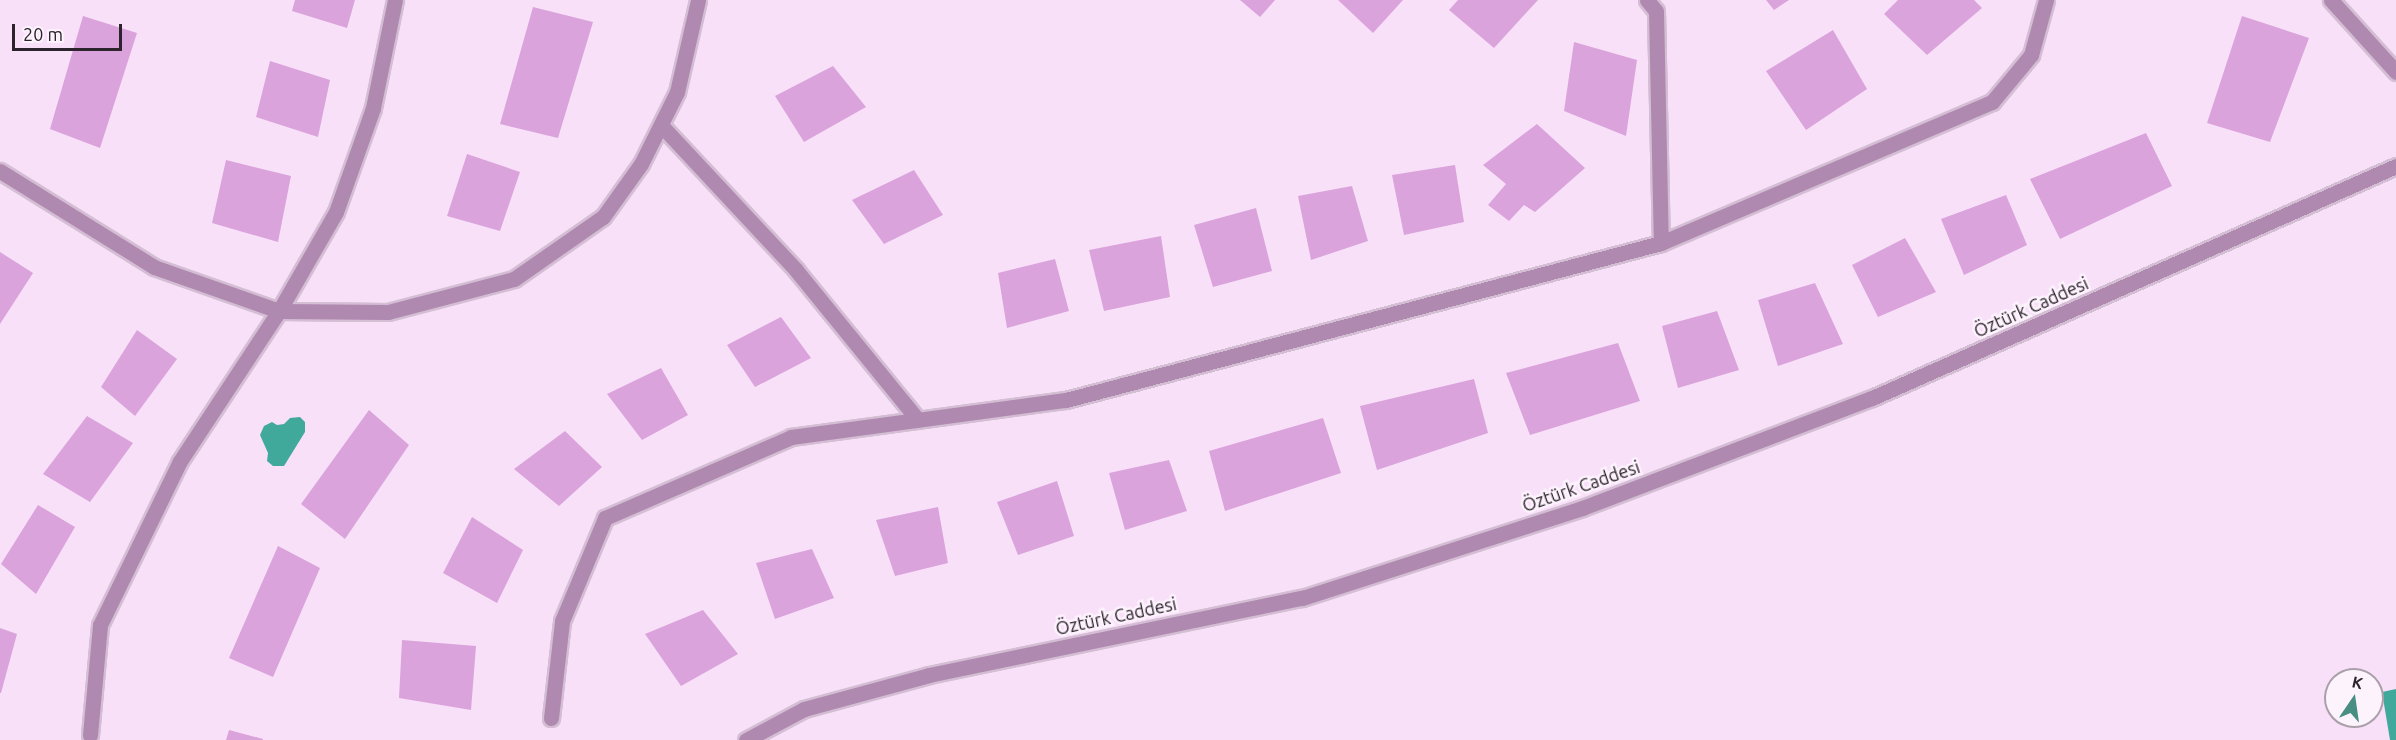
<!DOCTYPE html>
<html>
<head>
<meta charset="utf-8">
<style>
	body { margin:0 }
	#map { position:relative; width:2396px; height:740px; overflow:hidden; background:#f9e0f9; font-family:Ubuntu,sans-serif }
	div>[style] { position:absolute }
	.water>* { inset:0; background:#41a99b }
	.building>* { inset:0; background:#daa3db }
	.roads { filter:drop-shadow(2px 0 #d4bed4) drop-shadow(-2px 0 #d4bed4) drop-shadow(0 2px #d4bed4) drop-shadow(0 -2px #d4bed4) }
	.service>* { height:15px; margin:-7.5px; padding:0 7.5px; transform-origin:7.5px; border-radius:7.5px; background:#b089b0 }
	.minor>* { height:15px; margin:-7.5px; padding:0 7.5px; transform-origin:7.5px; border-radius:7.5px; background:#b089b0 }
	span { translate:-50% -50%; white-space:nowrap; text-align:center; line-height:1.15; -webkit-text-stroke:5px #fdf3fd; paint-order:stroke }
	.street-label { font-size:18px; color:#2c232c }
	.north { position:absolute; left:2324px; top:668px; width:60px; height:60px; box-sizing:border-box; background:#fdf3fd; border:2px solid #a9a0a9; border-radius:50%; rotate:13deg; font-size:16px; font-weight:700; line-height:24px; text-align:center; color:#2c232c }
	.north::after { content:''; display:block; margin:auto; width:21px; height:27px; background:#498e83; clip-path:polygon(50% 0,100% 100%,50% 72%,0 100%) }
	.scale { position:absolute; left:12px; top:24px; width:110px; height:27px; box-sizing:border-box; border:3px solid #2c232c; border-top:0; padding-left:8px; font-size:18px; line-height:21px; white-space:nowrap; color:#2c232c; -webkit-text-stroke:4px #fdf3fd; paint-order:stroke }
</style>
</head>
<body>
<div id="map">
	<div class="water">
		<div style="clip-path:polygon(300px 417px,305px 422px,305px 432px,284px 466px,273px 466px,267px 461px,268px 453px,260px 435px,264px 426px,272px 422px,277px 425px,284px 424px,290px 418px)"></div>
		<div style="clip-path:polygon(2396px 689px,2396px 740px,2390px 740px,2382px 692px)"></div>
	</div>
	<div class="building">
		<div style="clip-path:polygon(295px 0,355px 0,347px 28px,292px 11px)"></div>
		<div style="clip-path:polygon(1240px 0,1275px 0,1260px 17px)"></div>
		<div style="clip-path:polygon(1338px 0,1403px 0,1373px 33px)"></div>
		<div style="clip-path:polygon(1458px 0,1538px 0,1494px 48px,1449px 10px)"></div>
		<div style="clip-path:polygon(1766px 0,1789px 0,1774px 10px)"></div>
		<div style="clip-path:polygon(1898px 0,1974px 0,1982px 8px,1927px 55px,1884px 14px)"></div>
		<div style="clip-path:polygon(533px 7px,593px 22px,558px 138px,500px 124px)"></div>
		<div style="clip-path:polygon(83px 16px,137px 33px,100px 148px,50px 129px)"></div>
		<div style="clip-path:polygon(2242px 16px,2309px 38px,2270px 142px,2207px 123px)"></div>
		<div style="clip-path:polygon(1833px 30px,1867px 89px,1806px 130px,1766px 71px)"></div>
		<div style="clip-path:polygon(1574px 42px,1637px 60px,1626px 136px,1564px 111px)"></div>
		<div style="clip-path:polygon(270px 61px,330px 80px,318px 137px,256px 117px)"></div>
		<div style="clip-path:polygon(833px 66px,866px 107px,804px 142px,775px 96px)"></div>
		<div style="clip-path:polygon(1537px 124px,1585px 168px,1535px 212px,1524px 205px,1509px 221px,1488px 205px,1506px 184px,1483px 165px)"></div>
		<div style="clip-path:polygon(2146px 133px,2172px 186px,2060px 239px,2030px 179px)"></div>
		<div style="clip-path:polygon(467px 154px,520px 172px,500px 231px,447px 216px)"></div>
		<div style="clip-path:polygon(226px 160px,291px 176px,278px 242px,212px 223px)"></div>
		<div style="clip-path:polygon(1455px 165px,1464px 222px,1404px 235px,1392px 175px)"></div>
		<div style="clip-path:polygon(914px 170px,943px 215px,884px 244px,852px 200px)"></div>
		<div style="clip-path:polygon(1352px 186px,1368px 241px,1311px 260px,1298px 196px)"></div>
		<div style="clip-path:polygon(2006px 195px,2027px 245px,1964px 275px,1941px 219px)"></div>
		<div style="clip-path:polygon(1256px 208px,1272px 271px,1213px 287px,1194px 225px)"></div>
		<div style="clip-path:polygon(1161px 236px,1170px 297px,1104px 311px,1089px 250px)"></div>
		<div style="clip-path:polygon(1905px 238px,1936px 292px,1878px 317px,1852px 265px)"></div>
		<div style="clip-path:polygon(0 252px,33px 273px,0 324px)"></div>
		<div style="clip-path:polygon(1055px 259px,1069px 311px,1007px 328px,998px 273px)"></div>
		<div style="clip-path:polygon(1815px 283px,1843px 344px,1778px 366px,1758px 300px)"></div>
		<div style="clip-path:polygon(1717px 311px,1739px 370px,1678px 388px,1662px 326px)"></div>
		<div style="clip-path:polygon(781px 317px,811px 358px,755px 387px,727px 345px)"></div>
		<div style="clip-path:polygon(137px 330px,177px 359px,135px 416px,101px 387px)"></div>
		<div style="clip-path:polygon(1618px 343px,1640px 401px,1530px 435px,1506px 373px)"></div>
		<div style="clip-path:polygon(661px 368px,688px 415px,642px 440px,607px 394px)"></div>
		<div style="clip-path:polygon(1474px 379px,1488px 433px,1377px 470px,1360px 406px)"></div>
		<div style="clip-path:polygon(369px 410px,409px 445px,345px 539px,301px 504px)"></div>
		<div style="clip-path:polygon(87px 416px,133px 443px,90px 502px,43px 474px)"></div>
		<div style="clip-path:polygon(1323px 418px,1341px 473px,1225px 511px,1209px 451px)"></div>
		<div style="clip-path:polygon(565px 431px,602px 467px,559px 506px,514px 469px)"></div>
		<div style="clip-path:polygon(1169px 460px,1187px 511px,1125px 530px,1109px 473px)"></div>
		<div style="clip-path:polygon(1057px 481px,1074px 536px,1018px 555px,997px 502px)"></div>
		<div style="clip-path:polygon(38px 505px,75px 527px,36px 594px,1px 564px)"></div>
		<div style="clip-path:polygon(938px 507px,948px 563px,895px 576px,876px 520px)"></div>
		<div style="clip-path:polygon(472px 517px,523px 550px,497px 603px,443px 573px)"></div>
		<div style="clip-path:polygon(278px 546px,320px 568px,273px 677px,229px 658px)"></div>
		<div style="clip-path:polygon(812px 549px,834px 598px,775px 619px,756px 563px)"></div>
		<div style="clip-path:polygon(703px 610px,738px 654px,681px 686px,645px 634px)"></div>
		<div style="clip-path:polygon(0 628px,17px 634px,1px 693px,0 693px)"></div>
		<div style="clip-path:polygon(402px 640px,476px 646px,471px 710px,399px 698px)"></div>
		<div style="clip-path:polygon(229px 730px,263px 739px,263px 740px,226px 740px)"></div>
	</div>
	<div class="roads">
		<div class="service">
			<div style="left:1647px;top:0;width:14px;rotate:51deg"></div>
			<div style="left:1656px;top:11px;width:232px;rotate:88.8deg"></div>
			<div style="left:661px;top:125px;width:198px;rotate:47deg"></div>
			<div style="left:796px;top:270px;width:193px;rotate:50.9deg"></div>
			<div style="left:0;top:171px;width:181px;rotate:31.9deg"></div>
			<div style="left:154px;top:267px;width:133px;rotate:19.4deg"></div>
			<div style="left:279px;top:311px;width:109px;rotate:0.5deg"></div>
			<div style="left:388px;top:312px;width:130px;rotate:-14.7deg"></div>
			<div style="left:514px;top:279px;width:108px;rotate:-34.9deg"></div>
			<div style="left:603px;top:217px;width:65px;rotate:-54.4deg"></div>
			<div style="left:641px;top:164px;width:80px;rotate:-63.4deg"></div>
			<div style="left:677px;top:92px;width:94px;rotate:-77.1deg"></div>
			<div style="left:551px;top:718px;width:98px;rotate:-83.5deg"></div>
			<div style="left:562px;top:621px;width:112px;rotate:-67.3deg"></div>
			<div style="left:605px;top:518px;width:203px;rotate:-23.5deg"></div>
			<div style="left:791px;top:437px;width:277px;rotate:-7.7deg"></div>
			<div style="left:1066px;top:400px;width:615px;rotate:-14.78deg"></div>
			<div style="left:1661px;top:243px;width:360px;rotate:-23.1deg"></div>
			<div style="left:1992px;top:102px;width:61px;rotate:-50.3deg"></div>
			<div style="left:2031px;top:55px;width:57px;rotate:-74.7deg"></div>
			<div style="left:90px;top:735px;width:110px;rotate:-84.8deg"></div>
			<div style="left:100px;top:625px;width:182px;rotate:-64deg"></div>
			<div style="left:180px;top:461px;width:180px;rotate:-56.6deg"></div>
			<div style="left:279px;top:311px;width:114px;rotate:-60.1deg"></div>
			<div style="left:336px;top:212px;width:110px;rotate:-70.4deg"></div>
			<div style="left:373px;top:108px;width:110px;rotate:-78.5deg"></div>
			<div style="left:746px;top:740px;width:66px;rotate:-28.1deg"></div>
			<div style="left:804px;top:709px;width:130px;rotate:-15.2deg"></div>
			<div style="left:929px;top:675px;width:381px;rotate:-11.7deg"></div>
			<div style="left:1302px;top:598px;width:294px;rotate:-17.8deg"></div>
			<div style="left:1582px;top:508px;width:310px;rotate:-20.8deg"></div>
			<div style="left:1872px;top:398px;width:573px;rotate:-23.88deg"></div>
		</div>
		<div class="minor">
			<div style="left:2331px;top:0;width:97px;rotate:47.9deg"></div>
		</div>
	</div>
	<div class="street-label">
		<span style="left:2031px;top:307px;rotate:-24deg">Öztürk Caddesi</span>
		<span style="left:1581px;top:486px;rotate:-19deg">Öztürk Caddesi</span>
		<span style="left:1116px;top:616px;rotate:-12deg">Öztürk Caddesi</span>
	</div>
	<div class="north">K</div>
	<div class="scale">20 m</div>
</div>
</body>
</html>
